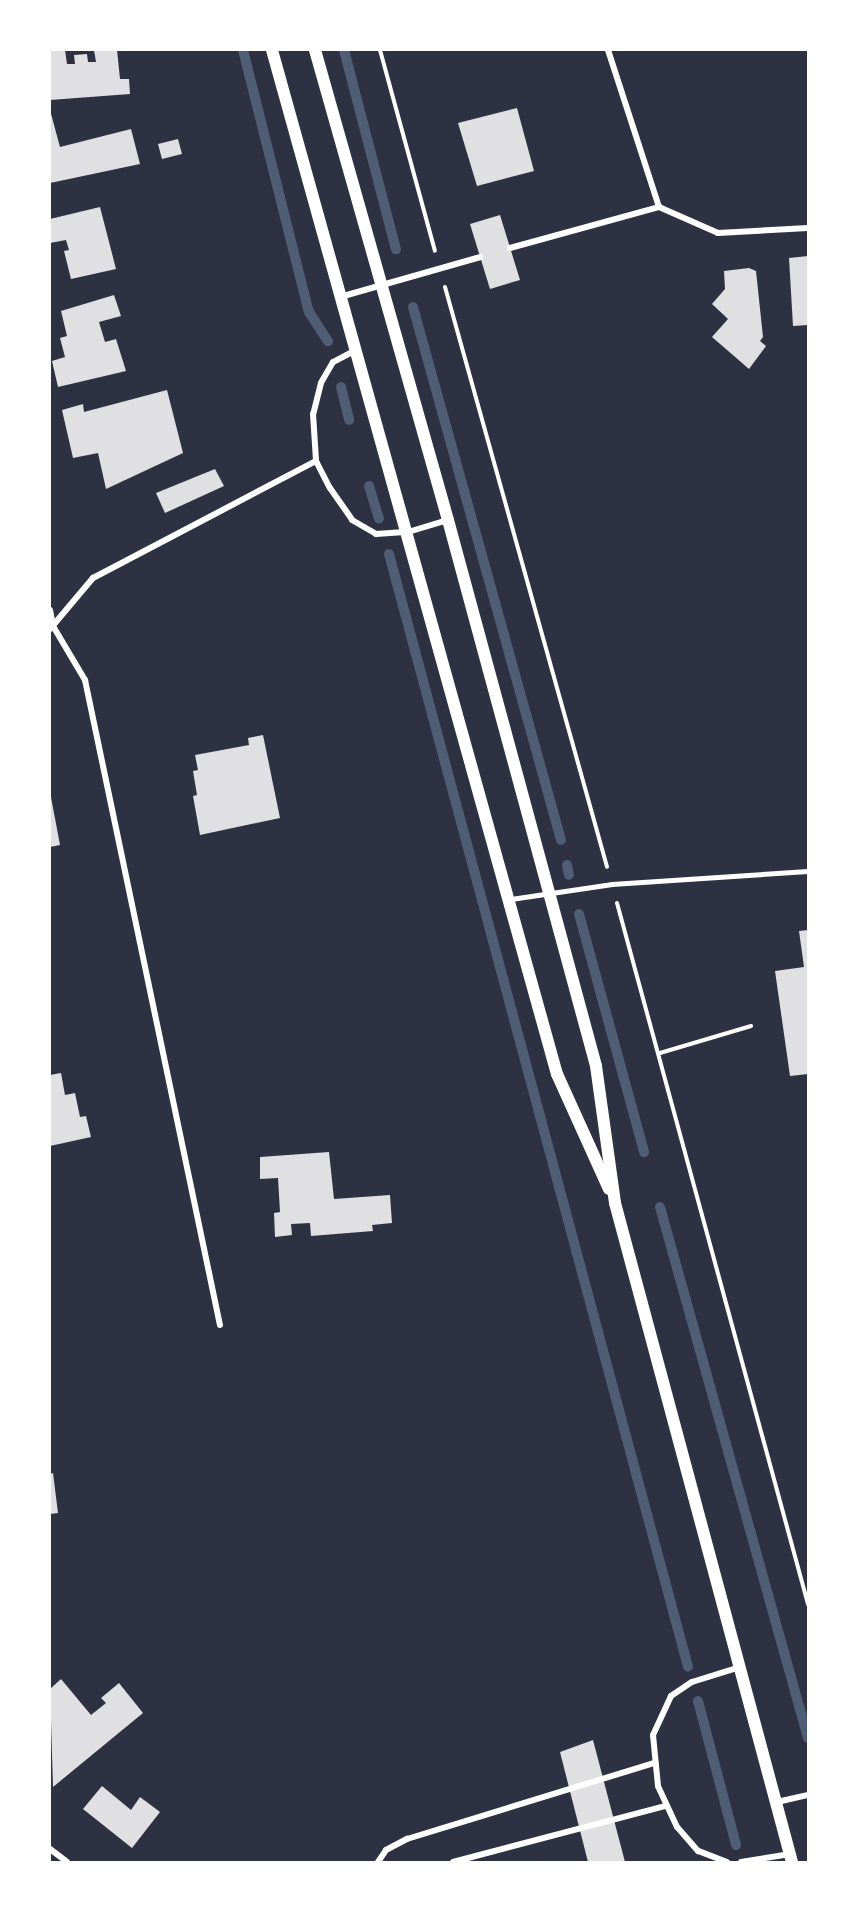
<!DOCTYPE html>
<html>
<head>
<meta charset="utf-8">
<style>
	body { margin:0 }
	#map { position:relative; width:858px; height:1912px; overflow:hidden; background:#2d3142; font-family:Karla,sans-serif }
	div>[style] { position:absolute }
	.stream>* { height:10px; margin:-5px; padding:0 5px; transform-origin:5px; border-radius:5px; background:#4f5d75 }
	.building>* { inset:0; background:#e0e0e3 }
	.path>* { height:4px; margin:-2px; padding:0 2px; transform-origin:2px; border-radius:2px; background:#fff }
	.service>* { height:4.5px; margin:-2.25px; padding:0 2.25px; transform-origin:2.25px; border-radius:2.25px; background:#fff }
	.minor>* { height:6px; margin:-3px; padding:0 3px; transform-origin:3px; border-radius:3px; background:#fff }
	.secondary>* { height:12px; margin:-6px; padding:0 6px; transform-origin:6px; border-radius:6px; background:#fff }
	span { translate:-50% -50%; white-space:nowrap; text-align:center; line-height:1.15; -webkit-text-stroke:5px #fff; paint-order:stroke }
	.frame { position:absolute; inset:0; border:51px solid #fff; pointer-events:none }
</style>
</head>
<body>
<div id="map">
	<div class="stream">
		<div style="left:243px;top:50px;width:270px;rotate:75.9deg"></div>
		<div style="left:309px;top:312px;width:35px;rotate:57deg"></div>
		<div style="left:344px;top:50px;width:206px;rotate:75.4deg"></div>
		<div style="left:413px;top:307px;width:553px;rotate:74.48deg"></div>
		<div style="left:341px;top:387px;width:34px;rotate:76deg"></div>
		<div style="left:369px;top:486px;width:34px;rotate:73deg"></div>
		<div style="left:389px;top:554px;width:1152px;rotate:74.96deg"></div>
		<div style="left:567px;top:865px;width:10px;rotate:79deg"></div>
		<div style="left:579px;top:914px;width:247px;rotate:74.7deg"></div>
		<div style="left:660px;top:1207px;width:551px;rotate:74.43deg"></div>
		<div style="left:698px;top:1701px;width:149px;rotate:75.2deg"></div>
	</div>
	<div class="building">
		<div style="clip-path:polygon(50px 50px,65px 50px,67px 64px,75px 64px,74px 55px,87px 54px,88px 62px,96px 62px,94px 50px,117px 50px,120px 79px,129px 79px,130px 94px,50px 100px)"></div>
		<div style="clip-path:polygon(517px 108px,534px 171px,477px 186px,458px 123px)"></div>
		<div style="clip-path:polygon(50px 110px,60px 147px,131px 129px,140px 164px,50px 183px)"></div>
		<div style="clip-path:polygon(178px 139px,182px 154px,162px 159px,158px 144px)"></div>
		<div style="clip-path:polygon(100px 207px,116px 269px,71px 279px,64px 251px,69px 250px,66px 240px,50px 243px,50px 219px)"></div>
		<div style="clip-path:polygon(500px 215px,520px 280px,490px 289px,470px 224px)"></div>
		<div style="clip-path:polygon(808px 256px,808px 325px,793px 326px,789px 258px)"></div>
		<div style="clip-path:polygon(749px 268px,756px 271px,763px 337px,760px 341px,766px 346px,749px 369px,712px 337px,728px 319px,712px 304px,725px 289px,724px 271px)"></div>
		<div style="clip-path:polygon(114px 295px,121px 316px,99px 322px,105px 342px,116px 339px,126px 371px,58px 387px,52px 361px,65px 357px,60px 338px,67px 336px,61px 311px)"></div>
		<div style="clip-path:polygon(167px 390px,183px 453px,106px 489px,98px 453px,73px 458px,62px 410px,83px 404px,84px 412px)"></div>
		<div style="clip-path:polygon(215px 469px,224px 486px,165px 513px,156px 493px)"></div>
		<div style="clip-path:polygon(263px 735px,280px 818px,200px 835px,193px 796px,197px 795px,193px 771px,198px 770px,195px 755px,249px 745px,248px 738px)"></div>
		<div style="clip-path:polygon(50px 792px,60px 845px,50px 847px)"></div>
		<div style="clip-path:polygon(808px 930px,808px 1074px,790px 1076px,775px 971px,804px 967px,799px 931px)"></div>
		<div style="clip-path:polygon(61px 1073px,65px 1095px,75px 1093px,80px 1117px,86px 1116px,91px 1137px,50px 1146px,50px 1075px)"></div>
		<div style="clip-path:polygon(329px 1152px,334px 1199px,390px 1195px,392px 1223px,372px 1225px,373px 1231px,311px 1236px,310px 1223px,291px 1224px,292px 1235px,275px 1237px,274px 1213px,280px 1212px,278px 1178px,260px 1179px,260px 1157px)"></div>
		<div style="clip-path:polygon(53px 1473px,58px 1513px,50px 1514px,50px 1474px)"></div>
		<div style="clip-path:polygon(61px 1679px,91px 1715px,106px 1703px,101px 1698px,119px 1683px,143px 1713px,53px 1787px,50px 1689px)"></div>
		<div style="clip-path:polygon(593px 1740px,625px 1862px,588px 1862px,560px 1752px)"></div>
		<div style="clip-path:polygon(102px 1786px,131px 1810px,140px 1797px,160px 1812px,132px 1848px,83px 1809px)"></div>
	</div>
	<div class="path">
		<div style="left:380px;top:50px;width:208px;rotate:74.7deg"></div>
		<div style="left:445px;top:287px;width:602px;rotate:74.39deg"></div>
		<div style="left:617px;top:903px;width:727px;rotate:74.76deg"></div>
		<div style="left:660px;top:1053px;width:95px;rotate:-16.5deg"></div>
	</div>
	<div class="service">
		<div style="left:511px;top:899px;width:102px;rotate:-8.4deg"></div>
		<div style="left:612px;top:884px;width:196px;rotate:-3.8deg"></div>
	</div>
	<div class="minor">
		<div style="left:608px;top:50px;width:165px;rotate:72deg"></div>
		<div style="left:659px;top:207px;width:64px;rotate:23.8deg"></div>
		<div style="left:718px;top:233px;width:90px;rotate:-3.2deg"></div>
		<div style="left:510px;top:248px;width:155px;rotate:-15.4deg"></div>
		<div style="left:340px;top:297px;width:146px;rotate:-15.9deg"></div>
		<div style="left:356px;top:350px;width:26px;rotate:152deg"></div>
		<div style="left:333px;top:362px;width:24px;rotate:120deg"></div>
		<div style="left:321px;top:383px;width:32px;rotate:104deg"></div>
		<div style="left:313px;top:414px;width:47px;rotate:86.3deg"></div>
		<div style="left:316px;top:461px;width:30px;rotate:63deg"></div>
		<div style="left:330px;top:488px;width:39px;rotate:55deg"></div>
		<div style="left:352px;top:520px;width:28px;rotate:30deg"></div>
		<div style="left:376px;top:534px;width:32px;rotate:-4deg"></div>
		<div style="left:408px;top:532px;width:42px;rotate:-16.7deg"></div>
		<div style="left:50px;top:610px;width:16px;rotate:79deg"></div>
		<div style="left:53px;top:626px;width:63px;rotate:59.3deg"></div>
		<div style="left:85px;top:680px;width:659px;rotate:78.18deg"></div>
		<div style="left:50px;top:629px;width:67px;rotate:-49.9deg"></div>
		<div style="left:93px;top:578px;width:252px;rotate:-27.7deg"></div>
		<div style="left:777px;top:1802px;width:32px;rotate:-13deg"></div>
		<div style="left:50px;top:1849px;width:21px;rotate:37deg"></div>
		<div style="left:378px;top:1862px;width:14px;rotate:-56deg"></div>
		<div style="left:386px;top:1850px;width:24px;rotate:-28deg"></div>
		<div style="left:407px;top:1839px;width:258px;rotate:-17.1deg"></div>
		<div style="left:453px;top:1862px;width:219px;rotate:-14.8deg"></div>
		<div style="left:727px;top:1862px;width:31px;rotate:-159deg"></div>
		<div style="left:698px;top:1851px;width:32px;rotate:-131deg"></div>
		<div style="left:677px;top:1827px;width:45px;rotate:-114.9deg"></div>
		<div style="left:658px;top:1786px;width:51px;rotate:-95.6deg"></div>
		<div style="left:653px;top:1735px;width:43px;rotate:-65.2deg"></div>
		<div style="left:671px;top:1696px;width:25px;rotate:-34deg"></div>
		<div style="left:692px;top:1682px;width:50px;rotate:-17.4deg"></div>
		<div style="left:741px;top:1862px;width:50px;rotate:-9.3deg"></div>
	</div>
	<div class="secondary">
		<div style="left:272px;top:50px;width:1063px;rotate:74.45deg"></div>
		<div style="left:557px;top:1074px;width:126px;rotate:65.7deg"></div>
		<div style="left:315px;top:50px;width:488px;rotate:74.2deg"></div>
		<div style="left:448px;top:520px;width:566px;rotate:74.83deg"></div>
		<div style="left:596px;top:1066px;width:138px;rotate:82.1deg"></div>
		<div style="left:615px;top:1203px;width:682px;rotate:74.97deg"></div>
	</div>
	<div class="frame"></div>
</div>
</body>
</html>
